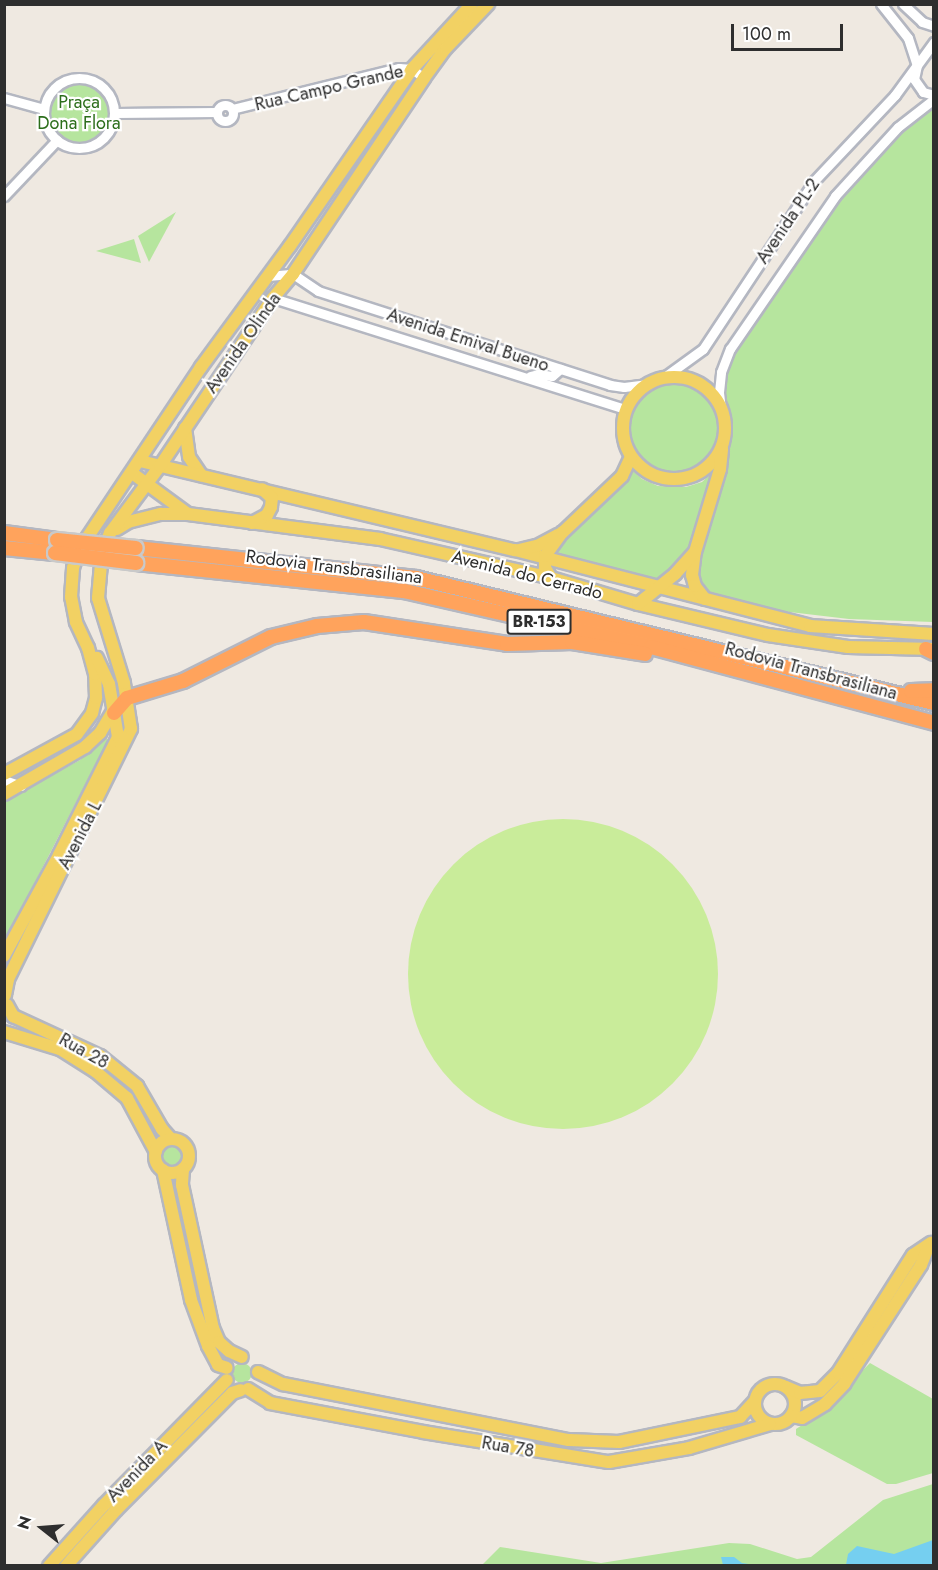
<!DOCTYPE html>
<html>
<head>
<meta charset="utf-8">
<style>
	body { margin:0 }
	#map { position:relative; width:938px; height:1570px; overflow:hidden; background:#efe9e1; font-family:Jost,sans-serif }
	div>[style] { position:absolute }
	.green>* { inset:0; background:#b6e59e }
	.round { border-radius:50% }
	.pitch>* { inset:0; background:#c9ec9a }
	.water>* { inset:0; background:#75cff0 }
	.roads { filter:drop-shadow(2px 0 #b4b7c1) drop-shadow(-2px 0 #b4b7c1) drop-shadow(0 2px #b4b7c1) drop-shadow(0 -2px #b4b7c1) }
	.minor>* { height:9px; margin:-4.5px; padding:0 4.5px; transform-origin:4.5px; border-radius:4.5px; background:#fff }
	.minor>.ring { margin:-4.5px; padding:0; box-sizing:content-box; background:none; border:9px solid #fff; border-radius:50% }
	.major>* { height:12px; margin:-6px; padding:0 6px; transform-origin:6px; border-radius:6px; background:#f2d163 }
	.major>.ring { margin:-6px; padding:0; box-sizing:content-box; background:none; border:12px solid #f2d163; border-radius:50% }
	.highway>* { height:14px; margin:-7px; padding:0 7px; transform-origin:7px; border-radius:7px; background:#ffa35c }
	.bridges { filter:drop-shadow(2px 0 #c9c9c9) drop-shadow(-2px 0 #c9c9c9) drop-shadow(0 2px #c9c9c9) drop-shadow(0 -2px #c9c9c9) }
	.highway-bridge>* { height:14px; margin:-7px; padding:0 7px; transform-origin:7px; border-radius:7px; background:#ffa35c }
	span { translate:-50% -50%; white-space:nowrap; text-align:center; line-height:1.15; -webkit-text-stroke:4.5px #fff; paint-order:stroke }
	.shield-label span { padding:2px 4px; background:#fff; border:2px solid; border-radius:4px; -webkit-text-stroke-width:0 }
	.shield-label { font-size:16px; color:#2e2e2e; font-weight:700 }
	.street-label { font-size:18px; color:#2e2e2e }
	.park-label { font-size:18px; color:#2c6e1b }
	.frame { position:absolute; inset:0; border:6px solid #2e2e2e; pointer-events:none }
	.north { position:absolute; left:12px; top:1498px; width:60px; height:60px; -webkit-text-stroke:4px #fff; paint-order:stroke; rotate:287deg; font-size:16px; font-weight:700; line-height:24px; text-align:center; color:#2e2e2e }
	.north::after { content:''; display:block; margin:auto; width:21px; height:27px; background:#2e2e2e; clip-path:polygon(50% 0,100% 100%,50% 72%,0 100%) }
	.scale { position:absolute; left:731px; top:24px; width:112px; height:27px; box-sizing:border-box; border:3px solid #2e2e2e; border-top:0; padding-left:8px; font-size:18px; line-height:21px; white-space:nowrap; color:#2e2e2e; -webkit-text-stroke:4px #fff; paint-order:stroke }
</style>
</head>
<body>
<div id="map">
	<div class="green">
		<div class="round" style="left:48px;top:82px;width:62px;height:62px"></div>
		<div style="clip-path:polygon(933px 106px,933px 622px,849px 619px,781px 611px,707px 592px,697px 584px,698px 555px,728px 446px,723px 375px,729px 356px,841px 194px,913px 119px)"></div>
		<div style="clip-path:polygon(176px 212px,149px 262px,138px 236px)"></div>
		<div style="clip-path:polygon(134px 239px,141px 263px,96px 251px)"></div>
		<div class="round" style="left:625px;top:381px;width:94px;height:94px"></div>
		<div style="clip-path:polygon(632px 470px,642px 479px,658px 486px,686px 487px,702px 482px,711px 474px,686px 556px,658px 583px,557px 558px,555px 546px,624px 481px)"></div>
		<div style="clip-path:polygon(104px 737px,108px 740px,5px 941px,5px 800px,80px 760px)"></div>
		<div class="round" style="left:162px;top:1146px;width:20px;height:20px"></div>
		<div style="clip-path:polygon(870px 1363px,933px 1399px,933px 1473px,896px 1484px,887px 1484px,796px 1435px,796px 1429px,819px 1414px)"></div>
		<div class="round" style="left:232px;top:1363px;width:20px;height:20px"></div>
		<div style="clip-path:polygon(933px 1484px,933px 1565px,481px 1566px,500px 1547px,601px 1563px,729px 1543px,750px 1544px,797px 1559px,811px 1557px,883px 1500px)"></div>
	</div>
	<div class="pitch">
		<div class="round" style="left:408px;top:819px;width:310px;height:310px"></div>
	</div>
	<div class="water">
		<div style="clip-path:polygon(933px 1540px,933px 1565px,846px 1565px,848px 1554px,857px 1546px,894px 1554px)"></div>
		<div style="clip-path:polygon(721px 1557px,734px 1557px,742px 1563px,755px 1565px,723px 1565px)"></div>
	</div>
	<div class="roads">
		<div class="minor">
			<div style="left:881px;top:4px;width:43px;rotate:51.5deg"></div>
			<div style="left:908px;top:38px;width:28px;rotate:72deg"></div>
			<div style="left:903px;top:4px;width:26px;rotate:43deg"></div>
			<div style="left:922px;top:22px;width:13px;rotate:18deg"></div>
			<div style="left:934px;top:42px;width:29px;rotate:126deg"></div>
			<div style="left:917px;top:65px;width:14px;rotate:102deg"></div>
			<div style="left:914px;top:79px;width:16px;rotate:55deg"></div>
			<div style="left:923px;top:92px;width:11px;rotate:15deg"></div>
			<div class="ring" style="left:44px;top:78px;width:61px;height:61px"></div>
			<div style="left:4px;top:98px;width:41px;rotate:15.4deg"></div>
			<div class="ring" style="left:217px;top:105px;width:7px;height:7px"></div>
			<div style="left:232px;top:109px;width:172px;rotate:-13.8deg"></div>
			<div style="left:399px;top:68px;width:13px;rotate:4deg"></div>
			<div style="left:412px;top:69px;width:15px;rotate:37deg"></div>
			<div style="left:115px;top:113px;width:102px;rotate:-0.6deg"></div>
			<div style="left:4px;top:196px;width:77px;rotate:-46.6deg"></div>
			<div style="left:268px;top:276px;width:25px;rotate:-5deg"></div>
			<div style="left:293px;top:274px;width:30px;rotate:34deg"></div>
			<div style="left:318px;top:291px;width:307px;rotate:17.8deg"></div>
			<div style="left:610px;top:385px;width:14px;rotate:8deg"></div>
			<div style="left:624px;top:387px;width:24px;rotate:-7deg"></div>
			<div style="left:273px;top:298px;width:370px;rotate:17.5deg"></div>
			<div style="left:530px;top:376px;width:8px;rotate:-14deg"></div>
			<div style="left:538px;top:374px;width:14px;rotate:8deg"></div>
			<div style="left:552px;top:376px;width:11px;rotate:-41deg"></div>
			<div style="left:663px;top:378px;width:49px;rotate:-35.9deg"></div>
			<div style="left:703px;top:349px;width:201px;rotate:-56.5deg"></div>
			<div style="left:814px;top:181px;width:118px;rotate:-46.7deg"></div>
			<div style="left:895px;top:95px;width:37px;rotate:-54deg"></div>
			<div style="left:721px;top:409px;width:17px;rotate:-97deg"></div>
			<div style="left:719px;top:392px;width:20px;rotate:-84deg"></div>
			<div style="left:721px;top:372px;width:25px;rotate:-69deg"></div>
			<div style="left:730px;top:349px;width:186px;rotate:-55.5deg"></div>
			<div style="left:835px;top:196px;width:93px;rotate:-47.6deg"></div>
			<div style="left:898px;top:127px;width:46px;rotate:-37.9deg"></div>
			<div style="left:4px;top:780px;width:18px;rotate:19deg"></div>
		</div>
		<div class="major">
			<div class="ring" style="left:623px;top:377px;width:90px;height:90px"></div>
			<div style="left:185px;top:428px;width:29px;rotate:82deg"></div>
			<div style="left:189px;top:457px;width:22px;rotate:56deg"></div>
			<div style="left:140px;top:461px;width:385px;rotate:13.4deg"></div>
			<div style="left:515px;top:550px;width:305px;rotate:14.4deg"></div>
			<div style="left:810px;top:626px;width:124px;rotate:3.7deg"></div>
			<div style="left:132px;top:473px;width:69px;rotate:36.2deg"></div>
			<div style="left:188px;top:514px;width:194px;rotate:7.4deg"></div>
			<div style="left:380px;top:539px;width:175px;rotate:12.8deg"></div>
			<div style="left:551px;top:578px;width:91px;rotate:16.6deg"></div>
			<div style="left:638px;top:604px;width:134px;rotate:13.4deg"></div>
			<div style="left:768px;top:635px;width:81px;rotate:8.5deg"></div>
			<div style="left:848px;top:647px;width:86px;rotate:1.3deg"></div>
			<div style="left:252px;top:523px;width:17px;rotate:-28deg"></div>
			<div style="left:267px;top:515px;width:9px;rotate:-63deg"></div>
			<div style="left:271px;top:507px;width:9px;rotate:-84deg"></div>
			<div style="left:272px;top:498px;width:13px;rotate:-138deg"></div>
			<div style="left:117px;top:529px;width:13px;rotate:-32deg"></div>
			<div style="left:128px;top:522px;width:34px;rotate:-14deg"></div>
			<div style="left:161px;top:514px;width:27px"></div>
			<div style="left:519px;top:550px;width:18px;rotate:-13deg"></div>
			<div style="left:537px;top:546px;width:24px;rotate:-28deg"></div>
			<div style="left:551px;top:578px;width:12px;rotate:-121deg"></div>
			<div style="left:545px;top:568px;width:12px;rotate:-90deg"></div>
			<div style="left:545px;top:556px;width:29px;rotate:-54deg"></div>
			<div style="left:562px;top:533px;width:83px;rotate:-43.5deg"></div>
			<div style="left:622px;top:476px;width:21px;rotate:-65deg"></div>
			<div style="left:705px;top:599px;width:16px;rotate:-128deg"></div>
			<div style="left:695px;top:586px;width:11px;rotate:-105deg"></div>
			<div style="left:692px;top:575px;width:23px;rotate:-83deg"></div>
			<div style="left:695px;top:552px;width:87px;rotate:-73.2deg"></div>
			<div style="left:720px;top:469px;width:20px;rotate:-84deg"></div>
			<div style="left:638px;top:604px;width:48px;rotate:-39deg"></div>
			<div style="left:675px;top:574px;width:30px;rotate:-48deg"></div>
			<div style="left:4px;top:774px;width:83px;rotate:-28.7deg"></div>
			<div style="left:77px;top:734px;width:26px;rotate:-54deg"></div>
			<div style="left:92px;top:713px;width:16px;rotate:-75deg"></div>
			<div style="left:96px;top:698px;width:24px;rotate:-92deg"></div>
			<div style="left:95px;top:674px;width:27px;rotate:-105deg"></div>
			<div style="left:88px;top:648px;width:29px;rotate:-115deg"></div>
			<div style="left:76px;top:622px;width:25px;rotate:-101deg"></div>
			<div style="left:71px;top:597px;width:29px;rotate:-86deg"></div>
			<div style="left:73px;top:568px;width:19px;rotate:-72deg"></div>
			<div style="left:79px;top:550px;width:220px;rotate:-56.3deg"></div>
			<div style="left:201px;top:367px;width:150px;rotate:-53.7deg"></div>
			<div style="left:290px;top:246px;width:215px;rotate:-55.4deg"></div>
			<div style="left:412px;top:69px;width:88px;rotate:-47.3deg"></div>
			<div style="left:4px;top:794px;width:94px;rotate:-30.1deg"></div>
			<div style="left:85px;top:747px;width:21px;rotate:-43deg"></div>
			<div style="left:100px;top:733px;width:29px;rotate:-59deg"></div>
			<div style="left:4px;top:956px;width:115px;rotate:-61.4deg"></div>
			<div style="left:59px;top:855px;width:132px;rotate:-63.4deg"></div>
			<div style="left:118px;top:737px;width:54px;rotate:-99.6deg"></div>
			<div style="left:109px;top:684px;width:29px;rotate:-115deg"></div>
			<div style="left:5px;top:995px;width:16px;rotate:-79deg"></div>
			<div style="left:8px;top:979px;width:279px;rotate:-63.8deg"></div>
			<div style="left:131px;top:729px;width:47px;rotate:-98.7deg"></div>
			<div style="left:124px;top:683px;width:89px;rotate:-107deg"></div>
			<div style="left:98px;top:598px;width:46px;rotate:-85deg"></div>
			<div style="left:102px;top:552px;width:21px;rotate:-67deg"></div>
			<div style="left:110px;top:533px;width:84px;rotate:-53.3deg"></div>
			<div style="left:160px;top:466px;width:202px;rotate:-56.1deg"></div>
			<div style="left:273px;top:298px;width:31px;rotate:-50deg"></div>
			<div style="left:293px;top:274px;width:236px;rotate:-56.2deg"></div>
			<div style="left:424px;top:78px;width:37px;rotate:-54deg"></div>
			<div style="left:446px;top:48px;width:61px;rotate:-46.3deg"></div>
			<div style="left:7px;top:1005px;width:13px;rotate:61deg"></div>
			<div style="left:13px;top:1016px;width:96px;rotate:24.7deg"></div>
			<div style="left:100px;top:1056px;width:48px;rotate:39deg"></div>
			<div style="left:137px;top:1086px;width:50px;rotate:59.8deg"></div>
			<div style="left:162px;top:1129px;width:13px;rotate:48deg"></div>
			<div style="left:4px;top:1032px;width:59px;rotate:16.9deg"></div>
			<div style="left:60px;top:1049px;width:41px;rotate:32.2deg"></div>
			<div style="left:95px;top:1071px;width:42px;rotate:40.2deg"></div>
			<div style="left:127px;top:1098px;width:61px;rotate:61.8deg"></div>
			<div class="ring" style="left:155px;top:1139px;width:22px;height:22px"></div>
			<div style="left:183px;top:1169px;width:16px;rotate:94deg"></div>
			<div style="left:182px;top:1185px;width:146px;rotate:77.8deg"></div>
			<div style="left:213px;top:1328px;width:15px;rotate:67deg"></div>
			<div style="left:219px;top:1342px;width:13px;rotate:42deg"></div>
			<div style="left:229px;top:1351px;width:14px;rotate:25deg"></div>
			<div style="left:163px;top:1170px;width:133px;rotate:77.8deg"></div>
			<div style="left:191px;top:1300px;width:49px;rotate:69.7deg"></div>
			<div style="left:208px;top:1346px;width:21px;rotate:62deg"></div>
			<div style="left:218px;top:1365px;width:9px;rotate:18deg"></div>
			<div style="left:258px;top:1372px;width:28px;rotate:26deg"></div>
			<div style="left:283px;top:1384px;width:291px;rotate:11.1deg"></div>
			<div style="left:569px;top:1440px;width:50px;rotate:2.3deg"></div>
			<div style="left:619px;top:1442px;width:124px;rotate:-11.7deg"></div>
			<div style="left:740px;top:1417px;width:21px;rotate:-47deg"></div>
			<div class="ring" style="left:755px;top:1384px;width:28px;height:28px"></div>
			<div style="left:786px;top:1387px;width:15px;rotate:23deg"></div>
			<div style="left:800px;top:1393px;width:20px;rotate:-6deg"></div>
			<div style="left:820px;top:1391px;width:25px;rotate:-45deg"></div>
			<div style="left:838px;top:1373px;width:140px;rotate:-57.6deg"></div>
			<div style="left:913px;top:1255px;width:22px;rotate:-34deg"></div>
			<div style="left:248px;top:1389px;width:26px;rotate:32deg"></div>
			<div style="left:270px;top:1403px;width:156px;rotate:10.7deg"></div>
			<div style="left:423px;top:1432px;width:188px;rotate:9.2deg"></div>
			<div style="left:609px;top:1462px;width:81px;rotate:-9.9deg"></div>
			<div style="left:689px;top:1448px;width:84px;rotate:-16.5deg"></div>
			<div style="left:791px;top:1416px;width:11px;rotate:10deg"></div>
			<div style="left:802px;top:1418px;width:27px;rotate:-31deg"></div>
			<div style="left:825px;top:1404px;width:28px;rotate:-46deg"></div>
			<div style="left:844px;top:1384px;width:142px;rotate:-57.1deg"></div>
			<div style="left:921px;top:1265px;width:22px;rotate:-68deg"></div>
			<div style="left:49px;top:1566px;width:82px;rotate:-48deg"></div>
			<div style="left:104px;top:1505px;width:175px;rotate:-45.5deg"></div>
			<div style="left:66px;top:1566px;width:75px;rotate:-48.2deg"></div>
			<div style="left:116px;top:1510px;width:165px;rotate:-45.2deg"></div>
			<div style="left:232px;top:1393px;width:9px;rotate:-18deg"></div>
		</div>
		<div class="highway">
			<div style="left:4px;top:533px;width:53px;rotate:7.5deg"></div>
			<div style="left:4px;top:548px;width:51px;rotate:5.6deg"></div>
			<div style="left:136px;top:548px;width:282px;rotate:6.1deg"></div>
			<div style="left:416px;top:578px;width:533px;rotate:13.57deg"></div>
			<div style="left:136px;top:563px;width:269px;rotate:6deg"></div>
			<div style="left:404px;top:591px;width:253px;rotate:12.8deg"></div>
			<div style="left:651px;top:647px;width:293px;rotate:15deg"></div>
			<div style="left:926px;top:649px;width:9px;rotate:27deg"></div>
			<div style="left:911px;top:691px;width:23px;rotate:-2deg"></div>
			<div style="left:114px;top:713px;width:20px;rotate:-49deg"></div>
			<div style="left:127px;top:698px;width:59px;rotate:-16.9deg"></div>
			<div style="left:183px;top:681px;width:98px;rotate:-26.6deg"></div>
			<div style="left:271px;top:637px;width:47px;rotate:-13.4deg"></div>
			<div style="left:317px;top:626px;width:47px;rotate:-4.9deg"></div>
			<div style="left:364px;top:622px;width:145px;rotate:8.7deg"></div>
			<div style="left:507px;top:644px;width:65px;rotate:-1.8deg"></div>
			<div style="left:572px;top:642px;width:74px;rotate:9.3deg"></div>
		</div>
	</div>
	<div class="bridges">
		<div class="highway-bridge">
			<div style="left:57px;top:540px;width:79px;rotate:5.8deg"></div>
			<div style="left:55px;top:553px;width:82px;rotate:7deg"></div>
		</div>
	</div>
	<div class="shield-label">
		<span style="left:539px;top:622px">BR-153</span>
	</div>
	<div class="street-label">
		<span style="left:329px;top:88px;rotate:-13deg">Rua Campo Grande</span>
		<span style="left:788px;top:221px;rotate:-56deg">Avenida PL-2</span>
		<span style="left:468px;top:340px;rotate:18deg">Avenida Emival Bueno</span>
		<span style="left:243px;top:343px;rotate:-55deg">Avenida Olinda</span>
		<span style="left:334px;top:567px;rotate:7deg">Rodovia Transbrasiliana</span>
		<span style="left:527px;top:575px;rotate:14deg">Avenida do Cerrado</span>
		<span style="left:811px;top:671px;rotate:15deg">Rodovia Transbrasiliana</span>
		<span style="left:80px;top:835px;rotate:-63deg">Avenida L</span>
		<span style="left:84px;top:1051px;rotate:29deg">Rua 28</span>
		<span style="left:508px;top:1447px;rotate:10deg">Rua 78</span>
		<span style="left:137px;top:1471px;rotate:-46deg">Avenida A</span>
	</div>
	<div class="park-label">
		<span style="left:79px;top:113px">Praça<br>Dona Flora</span>
	</div>
	<div class="frame"></div>
	<div class="north">N</div>
	<div class="scale">100 m</div>
</div>
</body>
</html>
